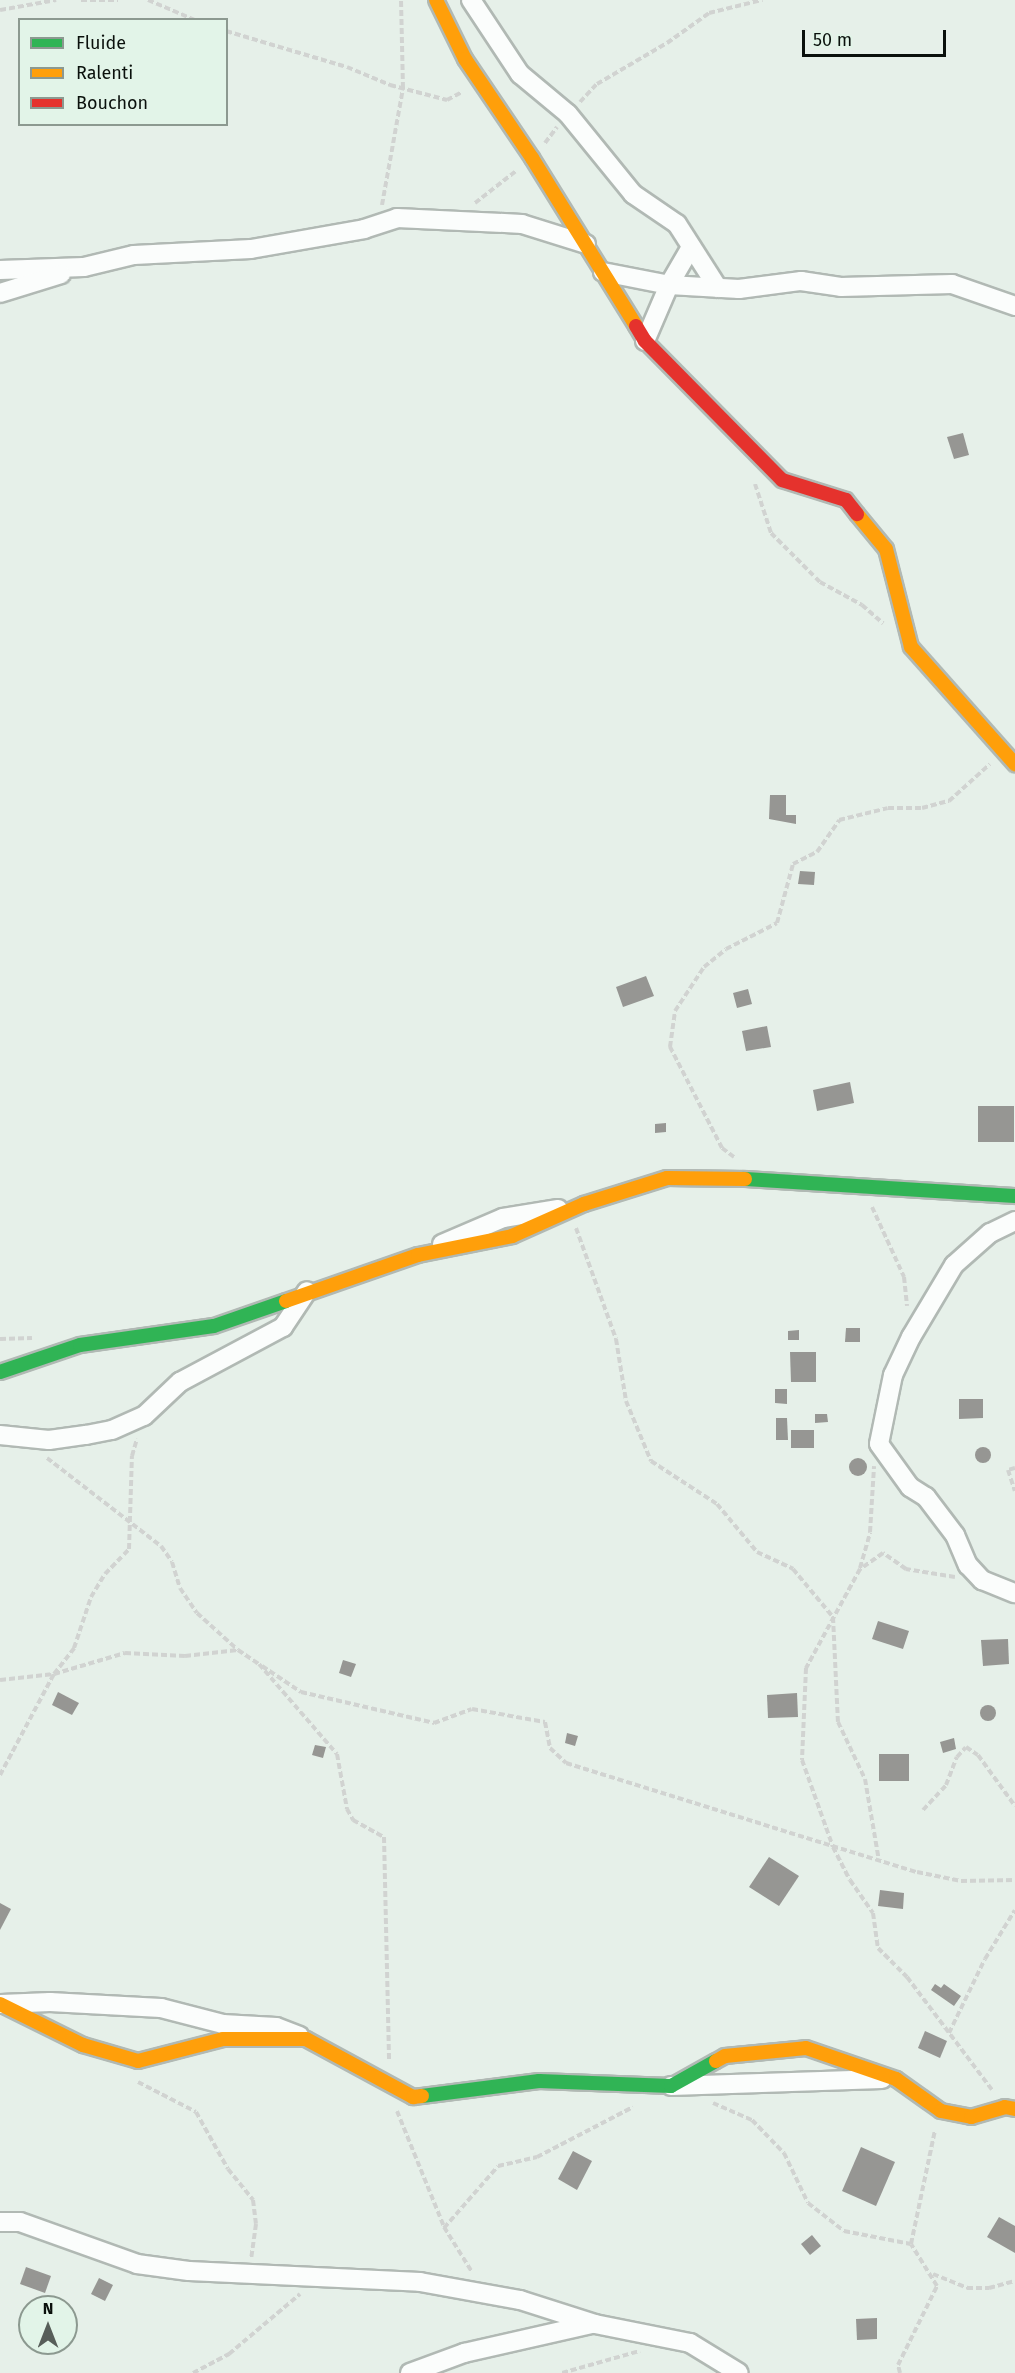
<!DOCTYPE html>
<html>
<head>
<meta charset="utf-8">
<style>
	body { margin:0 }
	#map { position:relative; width:1015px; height:2373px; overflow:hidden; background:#e6f0e9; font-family:"Fira Sans",sans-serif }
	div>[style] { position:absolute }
	.building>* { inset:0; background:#969693 }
	.round { border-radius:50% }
	.path>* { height:4px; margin-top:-2px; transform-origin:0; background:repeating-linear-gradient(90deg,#d1d3d1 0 6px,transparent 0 9px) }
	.roads { filter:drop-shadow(2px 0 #b1b9b4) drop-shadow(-2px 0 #b1b9b4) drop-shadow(0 2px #b1b9b4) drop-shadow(0 -2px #b1b9b4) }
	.street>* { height:18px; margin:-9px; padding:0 9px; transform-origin:9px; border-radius:9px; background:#fbfdfc }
	.fast>* { height:14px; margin:-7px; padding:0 7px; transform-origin:7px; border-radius:7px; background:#30b455 }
	.slow>* { height:14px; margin:-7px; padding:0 7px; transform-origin:7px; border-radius:7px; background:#ff9f0a }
	.jam>* { height:14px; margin:-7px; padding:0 7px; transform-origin:7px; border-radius:7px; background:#e5322d }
	span { translate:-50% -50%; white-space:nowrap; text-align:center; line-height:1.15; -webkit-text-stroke:6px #e2f4e8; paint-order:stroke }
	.legend { position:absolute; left:18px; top:18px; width:210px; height:108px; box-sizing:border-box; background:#e2f4e8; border:2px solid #8c9990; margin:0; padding:8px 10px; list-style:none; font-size:18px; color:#0a100c }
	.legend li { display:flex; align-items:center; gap:12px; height:30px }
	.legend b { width:30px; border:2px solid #8c9990 }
	.north { position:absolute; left:18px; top:2295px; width:60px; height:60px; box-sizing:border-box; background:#e2f4e8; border:2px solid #8c9990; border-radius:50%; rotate:0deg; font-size:16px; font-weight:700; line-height:24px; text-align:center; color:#0a100c }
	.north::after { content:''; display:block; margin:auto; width:21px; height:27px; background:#575e59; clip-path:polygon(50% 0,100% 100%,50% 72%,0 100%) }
	.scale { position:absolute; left:802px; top:30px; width:144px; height:27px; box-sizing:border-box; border:3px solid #0a100c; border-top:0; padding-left:8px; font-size:18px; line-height:21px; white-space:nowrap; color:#0a100c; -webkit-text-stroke:4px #e2f4e8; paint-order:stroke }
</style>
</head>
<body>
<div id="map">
	<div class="building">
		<div style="clip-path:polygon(963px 433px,969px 455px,954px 459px,947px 437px)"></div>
		<div style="clip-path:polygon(770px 795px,786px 795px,786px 815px,796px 815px,796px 824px,769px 819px)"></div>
		<div style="clip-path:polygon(800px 871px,815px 872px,814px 885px,798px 884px)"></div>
		<div style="clip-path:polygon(646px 976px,654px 996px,623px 1007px,616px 987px)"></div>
		<div style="clip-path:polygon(748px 989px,752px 1004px,737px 1008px,733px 993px)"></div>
		<div style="clip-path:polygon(767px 1026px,771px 1047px,746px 1051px,742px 1031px)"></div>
		<div style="clip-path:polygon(850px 1082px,854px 1103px,817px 1111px,813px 1090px)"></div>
		<div style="clip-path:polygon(978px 1106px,1014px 1106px,1014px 1142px,978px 1142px)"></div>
		<div style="clip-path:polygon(666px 1123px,666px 1132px,655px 1133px,655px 1124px)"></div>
		<div style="clip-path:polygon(846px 1328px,860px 1328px,860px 1342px,845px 1342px)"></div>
		<div style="clip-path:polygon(799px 1330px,799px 1340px,788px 1340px,788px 1331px)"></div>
		<div style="clip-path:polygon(790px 1352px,816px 1352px,816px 1382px,791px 1382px)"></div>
		<div style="clip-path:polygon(775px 1389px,787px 1389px,787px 1404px,775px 1403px)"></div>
		<div style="clip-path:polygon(959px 1399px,983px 1399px,983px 1418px,959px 1419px)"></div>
		<div style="clip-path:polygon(815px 1414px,827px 1414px,828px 1422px,815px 1423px)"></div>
		<div style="clip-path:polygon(776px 1418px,787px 1418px,788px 1440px,776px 1440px)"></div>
		<div style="clip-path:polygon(791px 1430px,814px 1430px,814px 1448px,791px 1448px)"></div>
		<div class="round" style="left:975px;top:1447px;width:16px;height:16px"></div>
		<div class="round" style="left:849px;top:1458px;width:18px;height:18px"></div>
		<div style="clip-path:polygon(878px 1621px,909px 1631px,903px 1649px,872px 1639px)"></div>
		<div style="clip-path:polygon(1008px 1639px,1009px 1664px,983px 1666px,981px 1640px)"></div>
		<div style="clip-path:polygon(343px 1660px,356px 1664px,351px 1677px,339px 1673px)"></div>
		<div style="clip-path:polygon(58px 1692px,79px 1703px,72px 1715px,52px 1705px)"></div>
		<div style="clip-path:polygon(797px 1693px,798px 1717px,768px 1718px,767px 1695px)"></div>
		<div class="round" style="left:980px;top:1705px;width:16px;height:16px"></div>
		<div style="clip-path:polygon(567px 1733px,578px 1736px,575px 1746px,565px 1743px)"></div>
		<div style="clip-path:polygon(954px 1738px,956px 1749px,943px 1753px,940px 1742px)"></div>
		<div style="clip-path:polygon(315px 1745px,326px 1747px,323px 1758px,312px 1755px)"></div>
		<div style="clip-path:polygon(879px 1754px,909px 1754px,909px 1781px,879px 1781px)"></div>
		<div style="clip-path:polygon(769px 1857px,799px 1876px,779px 1906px,749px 1887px)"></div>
		<div style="clip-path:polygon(880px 1890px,904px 1893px,903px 1909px,878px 1906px)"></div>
		<div style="clip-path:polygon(0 1903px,11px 1909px,0 1930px)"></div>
		<div style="clip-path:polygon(935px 1984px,941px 1988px,944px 1984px,961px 1996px,954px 2006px,931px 1990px)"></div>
		<div style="clip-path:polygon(925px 2031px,947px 2041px,940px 2058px,918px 2048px)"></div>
		<div style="clip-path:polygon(861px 2147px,895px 2162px,876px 2206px,842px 2191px)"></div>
		<div style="clip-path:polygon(573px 2151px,592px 2161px,577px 2190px,558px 2179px)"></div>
		<div style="clip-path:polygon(999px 2217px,1015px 2226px,1015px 2253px,987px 2237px)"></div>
		<div style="clip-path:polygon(812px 2235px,821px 2246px,810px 2255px,801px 2244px)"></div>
		<div style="clip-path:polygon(26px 2267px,51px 2276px,45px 2293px,20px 2284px)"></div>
		<div style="clip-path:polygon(99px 2278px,113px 2285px,105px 2301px,91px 2294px)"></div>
		<div style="clip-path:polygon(877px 2318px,877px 2339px,857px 2340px,856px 2319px)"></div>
	</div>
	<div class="path">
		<div style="left:81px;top:0;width:37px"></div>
		<div style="left:148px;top:0;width:51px;rotate:23.1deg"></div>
		<div style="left:0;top:10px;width:57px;rotate:-10.1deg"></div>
		<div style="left:226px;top:31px;width:126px;rotate:16.6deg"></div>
		<div style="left:347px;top:67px;width:47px;rotate:22.7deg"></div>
		<div style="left:390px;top:85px;width:59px;rotate:14.7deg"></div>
		<div style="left:447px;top:100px;width:17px;rotate:-28deg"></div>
		<div style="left:580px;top:102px;width:25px;rotate:-47deg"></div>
		<div style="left:597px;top:84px;width:81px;rotate:-30.4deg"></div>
		<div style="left:667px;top:43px;width:52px;rotate:-35.5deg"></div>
		<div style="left:709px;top:13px;width:55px;rotate:-13.8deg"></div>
		<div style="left:545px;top:143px;width:20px;rotate:-53deg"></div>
		<div style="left:475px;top:203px;width:52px;rotate:-38deg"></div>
		<div style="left:382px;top:205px;width:119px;rotate:-79.8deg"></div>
		<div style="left:403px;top:88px;width:88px;rotate:-91.3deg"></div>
		<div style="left:755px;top:484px;width:52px;rotate:71.9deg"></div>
		<div style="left:771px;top:533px;width:69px;rotate:45deg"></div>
		<div style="left:820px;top:582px;width:48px;rotate:28.7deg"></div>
		<div style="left:862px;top:605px;width:28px;rotate:41deg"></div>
		<div style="left:734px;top:1157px;width:15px;rotate:-143deg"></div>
		<div style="left:722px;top:1148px;width:114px;rotate:-117.2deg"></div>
		<div style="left:670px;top:1047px;width:36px;rotate:-82deg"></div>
		<div style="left:675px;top:1011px;width:53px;rotate:-56.6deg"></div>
		<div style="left:704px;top:967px;width:28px;rotate:-39deg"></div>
		<div style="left:726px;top:949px;width:57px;rotate:-27deg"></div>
		<div style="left:777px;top:923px;width:61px;rotate:-74.8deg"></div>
		<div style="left:793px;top:864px;width:27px;rotate:-27deg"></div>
		<div style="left:817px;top:852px;width:39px;rotate:-55deg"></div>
		<div style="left:839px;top:820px;width:50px;rotate:-13.8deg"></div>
		<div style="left:888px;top:808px;width:34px"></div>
		<div style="left:922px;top:808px;width:28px;rotate:-15deg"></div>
		<div style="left:949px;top:801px;width:55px;rotate:-42.1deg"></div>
		<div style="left:872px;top:1207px;width:77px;rotate:65.4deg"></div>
		<div style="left:904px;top:1277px;width:29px;rotate:84deg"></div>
		<div style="left:576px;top:1228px;width:118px;rotate:70.2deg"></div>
		<div style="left:616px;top:1339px;width:63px;rotate:80.8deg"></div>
		<div style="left:626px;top:1401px;width:65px;rotate:67.4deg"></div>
		<div style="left:651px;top:1461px;width:79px;rotate:33.1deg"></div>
		<div style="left:717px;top:1504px;width:62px;rotate:50.2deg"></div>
		<div style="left:757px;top:1552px;width:40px;rotate:25deg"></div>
		<div style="left:793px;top:1569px;width:62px;rotate:50.2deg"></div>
		<div style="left:833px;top:1617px;width:105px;rotate:87.3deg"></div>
		<div style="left:838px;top:1722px;width:63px;rotate:64.7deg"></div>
		<div style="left:865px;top:1779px;width:83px;rotate:80.3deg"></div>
		<div style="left:0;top:1339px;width:32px;rotate:-2deg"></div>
		<div style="left:47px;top:1458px;width:144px;rotate:37.7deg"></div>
		<div style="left:161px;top:1546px;width:19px;rotate:55deg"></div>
		<div style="left:172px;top:1562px;width:27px;rotate:73deg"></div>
		<div style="left:180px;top:1588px;width:30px;rotate:56deg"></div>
		<div style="left:197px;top:1613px;width:55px;rotate:42.1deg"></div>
		<div style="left:238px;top:1650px;width:25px;rotate:34deg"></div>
		<div style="left:259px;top:1664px;width:119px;rotate:49.1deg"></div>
		<div style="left:337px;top:1754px;width:56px;rotate:79.7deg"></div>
		<div style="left:347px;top:1809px;width:13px;rotate:61deg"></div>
		<div style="left:353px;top:1820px;width:35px;rotate:29deg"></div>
		<div style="left:384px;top:1837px;width:223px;rotate:88.7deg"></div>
		<div style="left:1015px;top:1468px;width:7px;rotate:164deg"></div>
		<div style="left:1008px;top:1470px;width:22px;rotate:72deg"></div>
		<div style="left:860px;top:1568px;width:37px;rotate:-74deg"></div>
		<div style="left:870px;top:1532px;width:66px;rotate:-86.5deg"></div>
		<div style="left:955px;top:1577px;width:50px;rotate:-170.7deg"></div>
		<div style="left:906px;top:1569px;width:28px;rotate:-145deg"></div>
		<div style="left:883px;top:1553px;width:28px;rotate:145deg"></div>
		<div style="left:860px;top:1569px;width:113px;rotate:118.6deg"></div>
		<div style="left:806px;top:1668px;width:92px;rotate:92.5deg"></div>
		<div style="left:802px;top:1760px;width:92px;rotate:70.4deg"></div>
		<div style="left:833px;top:1847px;width:37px;rotate:63deg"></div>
		<div style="left:850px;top:1880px;width:40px;rotate:55.1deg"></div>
		<div style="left:873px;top:1913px;width:35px;rotate:82deg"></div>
		<div style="left:878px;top:1948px;width:41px;rotate:45deg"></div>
		<div style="left:907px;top:1977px;width:141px;rotate:53deg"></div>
		<div style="left:262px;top:1666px;width:47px;rotate:33.7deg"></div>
		<div style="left:301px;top:1692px;width:137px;rotate:13.1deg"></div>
		<div style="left:434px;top:1723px;width:40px;rotate:-20.2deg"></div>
		<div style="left:472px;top:1709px;width:74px;rotate:10.1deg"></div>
		<div style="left:545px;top:1722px;width:26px;rotate:79deg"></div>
		<div style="left:550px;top:1748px;width:22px;rotate:43deg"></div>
		<div style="left:566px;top:1763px;width:368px;rotate:17.3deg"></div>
		<div style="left:917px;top:1872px;width:45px;rotate:11.6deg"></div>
		<div style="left:961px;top:1881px;width:54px;rotate:-1.1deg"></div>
		<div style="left:0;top:1680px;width:54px;rotate:-6.3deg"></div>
		<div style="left:54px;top:1674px;width:74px;rotate:-16.5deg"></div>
		<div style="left:125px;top:1653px;width:60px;rotate:2.9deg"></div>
		<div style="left:185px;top:1656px;width:53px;rotate:-6.5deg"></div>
		<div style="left:0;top:1775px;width:115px;rotate:-61.9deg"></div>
		<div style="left:54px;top:1674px;width:33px;rotate:-52deg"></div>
		<div style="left:74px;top:1648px;width:54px;rotate:-71.6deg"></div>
		<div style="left:91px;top:1597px;width:27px;rotate:-59deg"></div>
		<div style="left:105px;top:1574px;width:35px;rotate:-46deg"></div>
		<div style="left:129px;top:1549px;width:93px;rotate:-88.2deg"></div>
		<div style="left:132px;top:1456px;width:18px;rotate:-74deg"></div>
		<div style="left:923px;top:1810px;width:34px;rotate:-47deg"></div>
		<div style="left:946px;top:1785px;width:30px;rotate:-69deg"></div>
		<div style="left:957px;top:1757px;width:13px;rotate:-48deg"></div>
		<div style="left:966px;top:1747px;width:14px;rotate:34deg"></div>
		<div style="left:978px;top:1755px;width:63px;rotate:54deg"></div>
		<div style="left:949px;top:2033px;width:82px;rotate:-64.1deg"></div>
		<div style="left:985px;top:1959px;width:57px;rotate:-58.5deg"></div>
		<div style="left:138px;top:2082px;width:65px;rotate:27.3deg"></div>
		<div style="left:196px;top:2112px;width:65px;rotate:60.7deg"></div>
		<div style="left:228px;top:2169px;width:40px;rotate:51deg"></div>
		<div style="left:253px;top:2200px;width:24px;rotate:83deg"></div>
		<div style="left:256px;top:2224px;width:34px;rotate:98deg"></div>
		<div style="left:713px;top:2103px;width:43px;rotate:23.6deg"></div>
		<div style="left:752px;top:2120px;width:46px;rotate:45.9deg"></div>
		<div style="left:784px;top:2153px;width:55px;rotate:64.4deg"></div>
		<div style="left:808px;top:2203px;width:46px;rotate:37.9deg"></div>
		<div style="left:844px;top:2231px;width:68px;rotate:11deg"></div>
		<div style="left:397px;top:2111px;width:125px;rotate:67.9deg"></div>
		<div style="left:444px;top:2227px;width:53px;rotate:58.1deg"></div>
		<div style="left:444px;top:2228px;width:82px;rotate:-48.9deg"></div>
		<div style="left:498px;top:2166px;width:40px;rotate:-13deg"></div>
		<div style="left:537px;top:2157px;width:108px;rotate:-27.5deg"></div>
		<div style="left:933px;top:2274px;width:37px;rotate:22deg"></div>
		<div style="left:967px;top:2288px;width:22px"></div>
		<div style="left:989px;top:2288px;width:27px;rotate:-15deg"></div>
		<div style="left:193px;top:2373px;width:41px;rotate:-27.8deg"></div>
		<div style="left:229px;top:2354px;width:93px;rotate:-40.2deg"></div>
		<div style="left:562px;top:2373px;width:81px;rotate:-15.8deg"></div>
		<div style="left:900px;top:2373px;width:8px;rotate:-104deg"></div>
		<div style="left:898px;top:2365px;width:88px;rotate:-63.7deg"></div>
		<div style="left:937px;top:2286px;width:49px;rotate:-121.8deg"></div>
		<div style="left:911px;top:2244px;width:116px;rotate:-78.1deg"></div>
	</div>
	<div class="roads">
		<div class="street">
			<div style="left:471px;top:0;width:89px;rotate:56.5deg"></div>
			<div style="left:520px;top:74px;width:62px;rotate:39.8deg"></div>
			<div style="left:568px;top:114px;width:103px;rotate:50.9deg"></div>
			<div style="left:633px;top:194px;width:53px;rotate:34.3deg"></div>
			<div style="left:677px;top:224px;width:76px;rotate:57.4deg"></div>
			<div style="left:0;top:270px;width:84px;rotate:-2deg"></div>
			<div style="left:84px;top:267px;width:51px;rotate:-13.5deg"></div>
			<div style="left:134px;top:255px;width:117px;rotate:-2.9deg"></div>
			<div style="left:251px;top:249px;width:115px;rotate:-10deg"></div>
			<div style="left:364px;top:229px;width:35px;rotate:-18deg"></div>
			<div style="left:397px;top:218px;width:125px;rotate:2.7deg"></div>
			<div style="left:522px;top:224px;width:67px;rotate:17.4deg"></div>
			<div style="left:603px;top:272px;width:67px;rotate:11.1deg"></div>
			<div style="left:669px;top:285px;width:70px;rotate:3.3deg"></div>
			<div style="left:739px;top:289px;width:63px;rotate:-7.4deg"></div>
			<div style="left:801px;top:281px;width:40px;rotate:8.5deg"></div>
			<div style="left:841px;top:287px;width:111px;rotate:-1.5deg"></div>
			<div style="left:952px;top:284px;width:67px;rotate:19.2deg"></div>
			<div style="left:0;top:293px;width:64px;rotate:-17.3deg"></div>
			<div style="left:645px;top:341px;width:61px;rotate:-66.8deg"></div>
			<div style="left:669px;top:285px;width:44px;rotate:-59.9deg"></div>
			<div style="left:1015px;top:1221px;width:28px;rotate:154deg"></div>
			<div style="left:990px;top:1233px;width:48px;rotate:138.4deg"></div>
			<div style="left:954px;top:1265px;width:84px;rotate:120.8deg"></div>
			<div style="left:911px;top:1337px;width:42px;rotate:115.3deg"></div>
			<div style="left:893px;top:1375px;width:70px;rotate:101.5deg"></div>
			<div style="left:879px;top:1444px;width:53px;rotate:54.2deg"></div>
			<div style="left:910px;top:1487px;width:19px;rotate:32deg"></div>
			<div style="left:926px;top:1497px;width:48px;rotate:52.7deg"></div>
			<div style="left:955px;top:1535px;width:33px;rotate:67deg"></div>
			<div style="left:968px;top:1565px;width:21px;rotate:47deg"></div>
			<div style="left:982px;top:1580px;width:35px;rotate:22deg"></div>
			<div style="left:442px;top:1244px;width:66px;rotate:-23.1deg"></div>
			<div style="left:503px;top:1218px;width:56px;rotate:-9.3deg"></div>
			<div style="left:0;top:1435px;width:49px;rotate:5.8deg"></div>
			<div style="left:49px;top:1440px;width:37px;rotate:-8deg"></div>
			<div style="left:86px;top:1435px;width:26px;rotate:-11deg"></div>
			<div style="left:112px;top:1430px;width:35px;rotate:-24deg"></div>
			<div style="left:144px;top:1416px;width:50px;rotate:-43.4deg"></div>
			<div style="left:180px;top:1382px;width:117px;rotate:-28.1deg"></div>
			<div style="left:283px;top:1327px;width:43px;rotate:-56.3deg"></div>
			<div style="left:1px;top:2004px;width:49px;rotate:-2.3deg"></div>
			<div style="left:50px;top:2002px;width:111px;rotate:3.1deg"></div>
			<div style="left:161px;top:2008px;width:64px;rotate:14.5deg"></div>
			<div style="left:223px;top:2024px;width:53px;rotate:3.2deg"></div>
			<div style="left:276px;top:2027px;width:25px;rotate:21deg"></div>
			<div style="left:671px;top:2086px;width:211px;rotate:-1.9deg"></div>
			<div style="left:0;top:2222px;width:20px"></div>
			<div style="left:20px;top:2222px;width:124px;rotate:19.7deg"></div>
			<div style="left:137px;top:2264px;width:52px;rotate:7.7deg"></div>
			<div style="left:189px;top:2271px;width:231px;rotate:2.7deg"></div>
			<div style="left:420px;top:2282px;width:102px;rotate:10.2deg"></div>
			<div style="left:520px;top:2300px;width:79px;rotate:17.7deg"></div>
			<div style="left:595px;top:2324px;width:97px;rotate:11.3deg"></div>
			<div style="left:690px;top:2343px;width:57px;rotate:31.5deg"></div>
			<div style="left:410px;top:2373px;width:58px;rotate:-20.3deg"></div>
			<div style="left:464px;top:2353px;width:131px;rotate:-12.8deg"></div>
		</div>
		<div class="fast">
			<div style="left:745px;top:1179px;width:271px;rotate:3.6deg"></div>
			<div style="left:0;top:1372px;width:84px;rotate:-18.6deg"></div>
			<div style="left:80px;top:1345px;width:135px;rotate:-8.1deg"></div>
			<div style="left:214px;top:1326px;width:76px;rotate:-19.1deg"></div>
			<div style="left:422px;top:2096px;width:118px;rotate:-7.3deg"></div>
			<div style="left:539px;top:2081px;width:132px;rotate:2.2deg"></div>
			<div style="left:671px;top:2086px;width:51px;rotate:-29.1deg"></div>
		</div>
		<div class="slow">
			<div style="left:436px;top:0;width:66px;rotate:63.8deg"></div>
			<div style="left:465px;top:59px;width:120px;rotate:55.9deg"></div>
			<div style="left:532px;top:158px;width:198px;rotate:58.2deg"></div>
			<div style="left:857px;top:514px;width:45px;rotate:50.4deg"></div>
			<div style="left:886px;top:549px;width:101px;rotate:75.7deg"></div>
			<div style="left:911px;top:647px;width:157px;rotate:48.4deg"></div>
			<div style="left:286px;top:1301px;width:140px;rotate:-19.2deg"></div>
			<div style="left:418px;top:1255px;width:96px;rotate:-11.4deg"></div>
			<div style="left:512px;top:1236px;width:79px;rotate:-24deg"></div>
			<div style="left:584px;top:1204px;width:87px;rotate:-17.4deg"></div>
			<div style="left:667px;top:1178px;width:78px;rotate:0.7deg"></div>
			<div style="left:0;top:2004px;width:93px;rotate:26.3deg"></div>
			<div style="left:83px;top:2045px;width:57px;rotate:16.2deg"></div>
			<div style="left:138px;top:2061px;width:88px;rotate:-14.5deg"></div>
			<div style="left:223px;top:2039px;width:83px"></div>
			<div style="left:306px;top:2039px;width:122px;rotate:28.5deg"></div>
			<div style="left:413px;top:2097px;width:9px;rotate:-6deg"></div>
			<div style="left:716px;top:2061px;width:10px;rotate:-29deg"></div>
			<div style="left:725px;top:2056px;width:81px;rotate:-5.6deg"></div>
			<div style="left:806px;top:2048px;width:95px;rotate:19deg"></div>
			<div style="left:896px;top:2079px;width:55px;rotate:35.4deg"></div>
			<div style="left:941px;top:2111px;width:31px;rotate:11deg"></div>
			<div style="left:971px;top:2117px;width:35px;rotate:-16deg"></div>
			<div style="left:1005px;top:2107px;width:10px;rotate:11deg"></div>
		</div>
		<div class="jam">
			<div style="left:636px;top:326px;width:17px;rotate:59deg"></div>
			<div style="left:645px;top:341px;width:195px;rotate:45.4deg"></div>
			<div style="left:782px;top:480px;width:67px;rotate:17.4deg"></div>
			<div style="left:846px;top:500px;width:18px;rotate:52deg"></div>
		</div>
	</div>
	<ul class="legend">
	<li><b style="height:8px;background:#30b455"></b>Fluide</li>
	<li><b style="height:8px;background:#ff9f0a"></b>Ralenti</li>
	<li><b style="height:8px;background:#e5322d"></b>Bouchon</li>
	</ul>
	<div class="north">N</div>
	<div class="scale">50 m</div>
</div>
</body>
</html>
